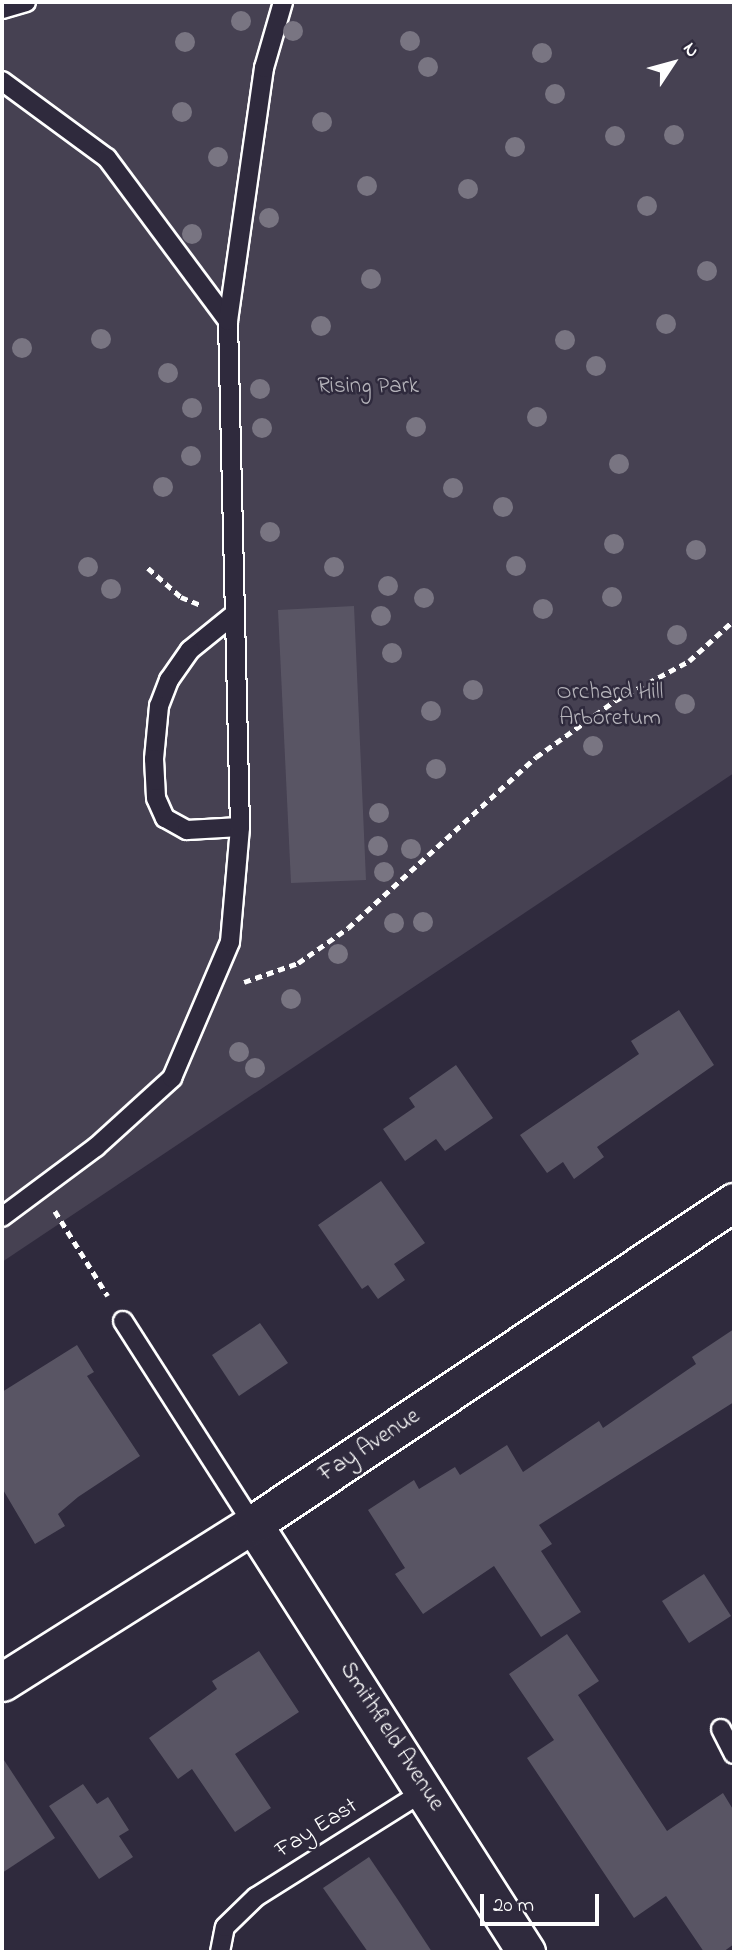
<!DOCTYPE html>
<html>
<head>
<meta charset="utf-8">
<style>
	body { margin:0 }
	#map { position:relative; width:736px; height:1954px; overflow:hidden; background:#2f2a3d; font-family:"Indie Flower",sans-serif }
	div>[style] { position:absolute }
	.green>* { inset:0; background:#464152 }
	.building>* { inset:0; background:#595564 }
	.path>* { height:4.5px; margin-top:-2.25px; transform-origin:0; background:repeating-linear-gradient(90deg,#fff 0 7px,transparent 0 12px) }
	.roads { filter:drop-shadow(2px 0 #fff) drop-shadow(-2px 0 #fff) drop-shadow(0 2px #fff) drop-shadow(0 -2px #fff) }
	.lane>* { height:18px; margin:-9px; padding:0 9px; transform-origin:9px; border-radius:9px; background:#2f2a3d }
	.street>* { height:37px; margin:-18.5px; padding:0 18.5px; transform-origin:18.5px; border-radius:18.5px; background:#2f2a3d }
	.trees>* { width:20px; height:20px; margin:-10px; border-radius:50%; background:#797582 }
	span { translate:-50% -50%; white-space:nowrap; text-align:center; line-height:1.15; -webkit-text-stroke:5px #2f2a3d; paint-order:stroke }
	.park-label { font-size:23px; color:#b5b3ba }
	.street-label { font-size:23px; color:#fff }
	.frame { position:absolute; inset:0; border:4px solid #fff; pointer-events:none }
	.north { position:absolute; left:638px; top:28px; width:70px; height:70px; -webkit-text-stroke:5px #2f2a3d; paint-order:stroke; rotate:54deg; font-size:19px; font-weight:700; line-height:28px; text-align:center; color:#fff }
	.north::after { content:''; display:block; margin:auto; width:24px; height:32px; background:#fff; clip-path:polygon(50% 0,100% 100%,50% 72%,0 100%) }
	.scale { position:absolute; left:480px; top:1894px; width:119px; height:32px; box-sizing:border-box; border:4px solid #fff; border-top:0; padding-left:9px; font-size:21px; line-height:24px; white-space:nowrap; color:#fff; -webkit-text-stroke:5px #2f2a3d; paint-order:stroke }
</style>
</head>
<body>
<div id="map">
	<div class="green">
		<div style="clip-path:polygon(2px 2px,734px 2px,734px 773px,2px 1262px)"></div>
	</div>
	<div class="building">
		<div style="clip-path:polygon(354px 606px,366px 880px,291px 883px,278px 610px)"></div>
		<div style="clip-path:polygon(679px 1010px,714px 1065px,597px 1147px,604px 1157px,574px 1179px,563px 1162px,547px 1173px,520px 1135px,639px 1054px,631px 1041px)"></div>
		<div style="clip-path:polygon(456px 1065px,493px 1118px,445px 1151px,436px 1139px,405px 1161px,383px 1129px,415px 1107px,409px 1098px)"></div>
		<div style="clip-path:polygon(381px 1181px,425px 1243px,394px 1264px,405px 1280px,378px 1299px,368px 1285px,362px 1289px,318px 1225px)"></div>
		<div style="clip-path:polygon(260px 1323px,288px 1363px,239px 1396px,212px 1355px)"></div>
		<div style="clip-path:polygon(734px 1329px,734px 1402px,539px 1525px,552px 1544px,541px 1551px,581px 1612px,541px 1637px,494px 1566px,423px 1614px,395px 1574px,405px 1568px,368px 1510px,414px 1480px,419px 1489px,455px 1467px,460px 1475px,507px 1445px,523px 1472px,599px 1421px,603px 1428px,696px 1364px,692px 1357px)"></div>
		<div style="clip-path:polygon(77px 1345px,94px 1372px,87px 1376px,140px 1456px,78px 1497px,58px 1514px,65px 1526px,35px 1544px,2px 1488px,2px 1392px)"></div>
		<div style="clip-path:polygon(704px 1574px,731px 1616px,689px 1643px,662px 1601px)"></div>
		<div style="clip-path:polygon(567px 1634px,599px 1681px,578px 1695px,667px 1831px,723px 1793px,734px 1811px,734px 1944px,723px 1952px,704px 1952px,666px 1896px,634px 1918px,527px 1758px,554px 1740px,509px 1674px)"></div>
		<div style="clip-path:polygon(259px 1651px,299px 1712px,235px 1754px,271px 1808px,235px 1832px,192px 1769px,178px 1779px,149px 1738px,217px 1689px,212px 1681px)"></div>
		<div style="clip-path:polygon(2px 1757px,55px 1838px,2px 1873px)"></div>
		<div style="clip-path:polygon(83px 1784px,97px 1804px,108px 1797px,129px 1830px,119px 1836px,133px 1857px,99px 1879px,49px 1806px)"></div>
		<div style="clip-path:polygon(369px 1857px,398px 1900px,432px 1952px,368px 1952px,323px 1888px)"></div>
	</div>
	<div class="path">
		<div style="left:148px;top:568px;width:44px;rotate:41.3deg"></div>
		<div style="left:181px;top:597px;width:22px;rotate:22deg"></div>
		<div style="left:244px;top:982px;width:57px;rotate:-19.4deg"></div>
		<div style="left:298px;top:963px;width:61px;rotate:-35deg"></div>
		<div style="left:348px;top:928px;width:254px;rotate:-42.3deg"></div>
		<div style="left:536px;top:757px;width:98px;rotate:-35.5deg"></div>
		<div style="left:616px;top:700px;width:83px;rotate:-28.1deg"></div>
		<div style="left:689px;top:661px;width:61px;rotate:-42.3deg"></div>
		<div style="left:55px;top:1211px;width:100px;rotate:58.1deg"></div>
	</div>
	<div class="roads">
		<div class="lane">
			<div style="left:2px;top:9px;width:25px;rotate:-16deg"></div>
			<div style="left:2px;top:81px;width:130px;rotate:36.3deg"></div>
			<div style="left:107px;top:158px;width:203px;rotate:53.4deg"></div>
			<div style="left:232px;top:616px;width:54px;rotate:141deg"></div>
			<div style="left:190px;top:650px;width:37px;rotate:125deg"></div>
			<div style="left:169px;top:680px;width:28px;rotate:111deg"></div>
			<div style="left:159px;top:706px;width:53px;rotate:95.4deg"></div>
			<div style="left:154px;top:759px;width:39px;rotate:87deg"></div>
			<div style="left:156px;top:798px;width:22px;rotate:66deg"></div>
			<div style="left:165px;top:818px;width:25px;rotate:29deg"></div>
			<div style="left:187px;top:830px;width:53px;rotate:-3.2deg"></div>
			<div style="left:2px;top:1217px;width:117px;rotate:-36.7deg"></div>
			<div style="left:96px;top:1147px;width:103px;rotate:-42.2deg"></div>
			<div style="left:172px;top:1078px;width:148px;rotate:-66.9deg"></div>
			<div style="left:230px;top:942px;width:115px;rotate:-85deg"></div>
			<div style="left:240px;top:827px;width:506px;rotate:-91.36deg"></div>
			<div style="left:228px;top:321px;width:256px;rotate:-81.9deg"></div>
			<div style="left:264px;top:68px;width:69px;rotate:-73.9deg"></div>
			<div style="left:123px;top:1321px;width:241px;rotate:57.4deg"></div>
			<div style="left:721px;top:1729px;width:28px;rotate:63deg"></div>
			<div style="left:220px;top:1952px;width:25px;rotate:-79deg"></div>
			<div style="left:225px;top:1927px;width:43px;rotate:-44.1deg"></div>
			<div style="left:256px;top:1897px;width:201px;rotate:-32.2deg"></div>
		</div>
		<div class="street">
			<div style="left:253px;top:1524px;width:508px;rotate:57.47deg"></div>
			<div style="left:2px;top:1682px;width:297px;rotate:-32.2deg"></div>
			<div style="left:253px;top:1524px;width:579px;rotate:-33.8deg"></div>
		</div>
	</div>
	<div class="trees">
		<div style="left:241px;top:21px"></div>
		<div style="left:293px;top:31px"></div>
		<div style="left:410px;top:41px"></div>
		<div style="left:185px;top:42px"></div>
		<div style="left:542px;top:53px"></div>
		<div style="left:428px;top:67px"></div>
		<div style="left:555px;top:94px"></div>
		<div style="left:182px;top:112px"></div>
		<div style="left:322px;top:122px"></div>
		<div style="left:674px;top:135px"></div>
		<div style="left:615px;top:136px"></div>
		<div style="left:515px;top:147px"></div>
		<div style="left:218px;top:157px"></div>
		<div style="left:367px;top:186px"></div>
		<div style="left:468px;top:189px"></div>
		<div style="left:647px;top:206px"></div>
		<div style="left:269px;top:218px"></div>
		<div style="left:192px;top:234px"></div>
		<div style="left:707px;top:271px"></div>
		<div style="left:371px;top:279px"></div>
		<div style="left:666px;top:324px"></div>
		<div style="left:321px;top:326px"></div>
		<div style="left:101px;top:339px"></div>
		<div style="left:565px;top:340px"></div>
		<div style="left:22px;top:348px"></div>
		<div style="left:596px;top:366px"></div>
		<div style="left:168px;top:373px"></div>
		<div style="left:260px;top:389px"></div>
		<div style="left:192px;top:408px"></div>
		<div style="left:537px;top:417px"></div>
		<div style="left:416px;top:427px"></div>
		<div style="left:262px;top:428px"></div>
		<div style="left:191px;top:456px"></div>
		<div style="left:619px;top:464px"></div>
		<div style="left:163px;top:487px"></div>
		<div style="left:453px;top:488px"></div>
		<div style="left:503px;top:507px"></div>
		<div style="left:270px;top:532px"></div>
		<div style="left:614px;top:544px"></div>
		<div style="left:696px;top:550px"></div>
		<div style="left:516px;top:566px"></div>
		<div style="left:88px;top:567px"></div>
		<div style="left:334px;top:567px"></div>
		<div style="left:388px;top:586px"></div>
		<div style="left:111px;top:589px"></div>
		<div style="left:612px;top:597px"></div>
		<div style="left:424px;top:598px"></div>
		<div style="left:543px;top:609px"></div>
		<div style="left:381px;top:616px"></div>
		<div style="left:677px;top:635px"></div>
		<div style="left:392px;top:653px"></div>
		<div style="left:473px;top:690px"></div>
		<div style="left:685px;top:704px"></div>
		<div style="left:431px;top:711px"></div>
		<div style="left:593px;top:746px"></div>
		<div style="left:436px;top:769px"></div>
		<div style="left:379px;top:813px"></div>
		<div style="left:378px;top:846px"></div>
		<div style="left:411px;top:849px"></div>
		<div style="left:384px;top:872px"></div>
		<div style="left:423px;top:922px"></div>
		<div style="left:394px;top:923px"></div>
		<div style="left:338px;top:954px"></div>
		<div style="left:291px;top:999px"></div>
		<div style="left:239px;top:1052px"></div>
		<div style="left:255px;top:1068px"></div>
	</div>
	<div class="park-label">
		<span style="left:368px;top:387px">Rising Park</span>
		<span style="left:610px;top:706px">Orchard Hill<br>Arboretum</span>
	</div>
	<div class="street-label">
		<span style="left:370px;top:1446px;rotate:-33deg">Fay Avenue</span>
		<span style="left:391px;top:1737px;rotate:57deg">Smithfield Avenue</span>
		<span style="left:317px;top:1829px;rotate:-32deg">Fay East</span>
	</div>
	<div class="frame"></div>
	<div class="north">N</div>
	<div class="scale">20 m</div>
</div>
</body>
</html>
